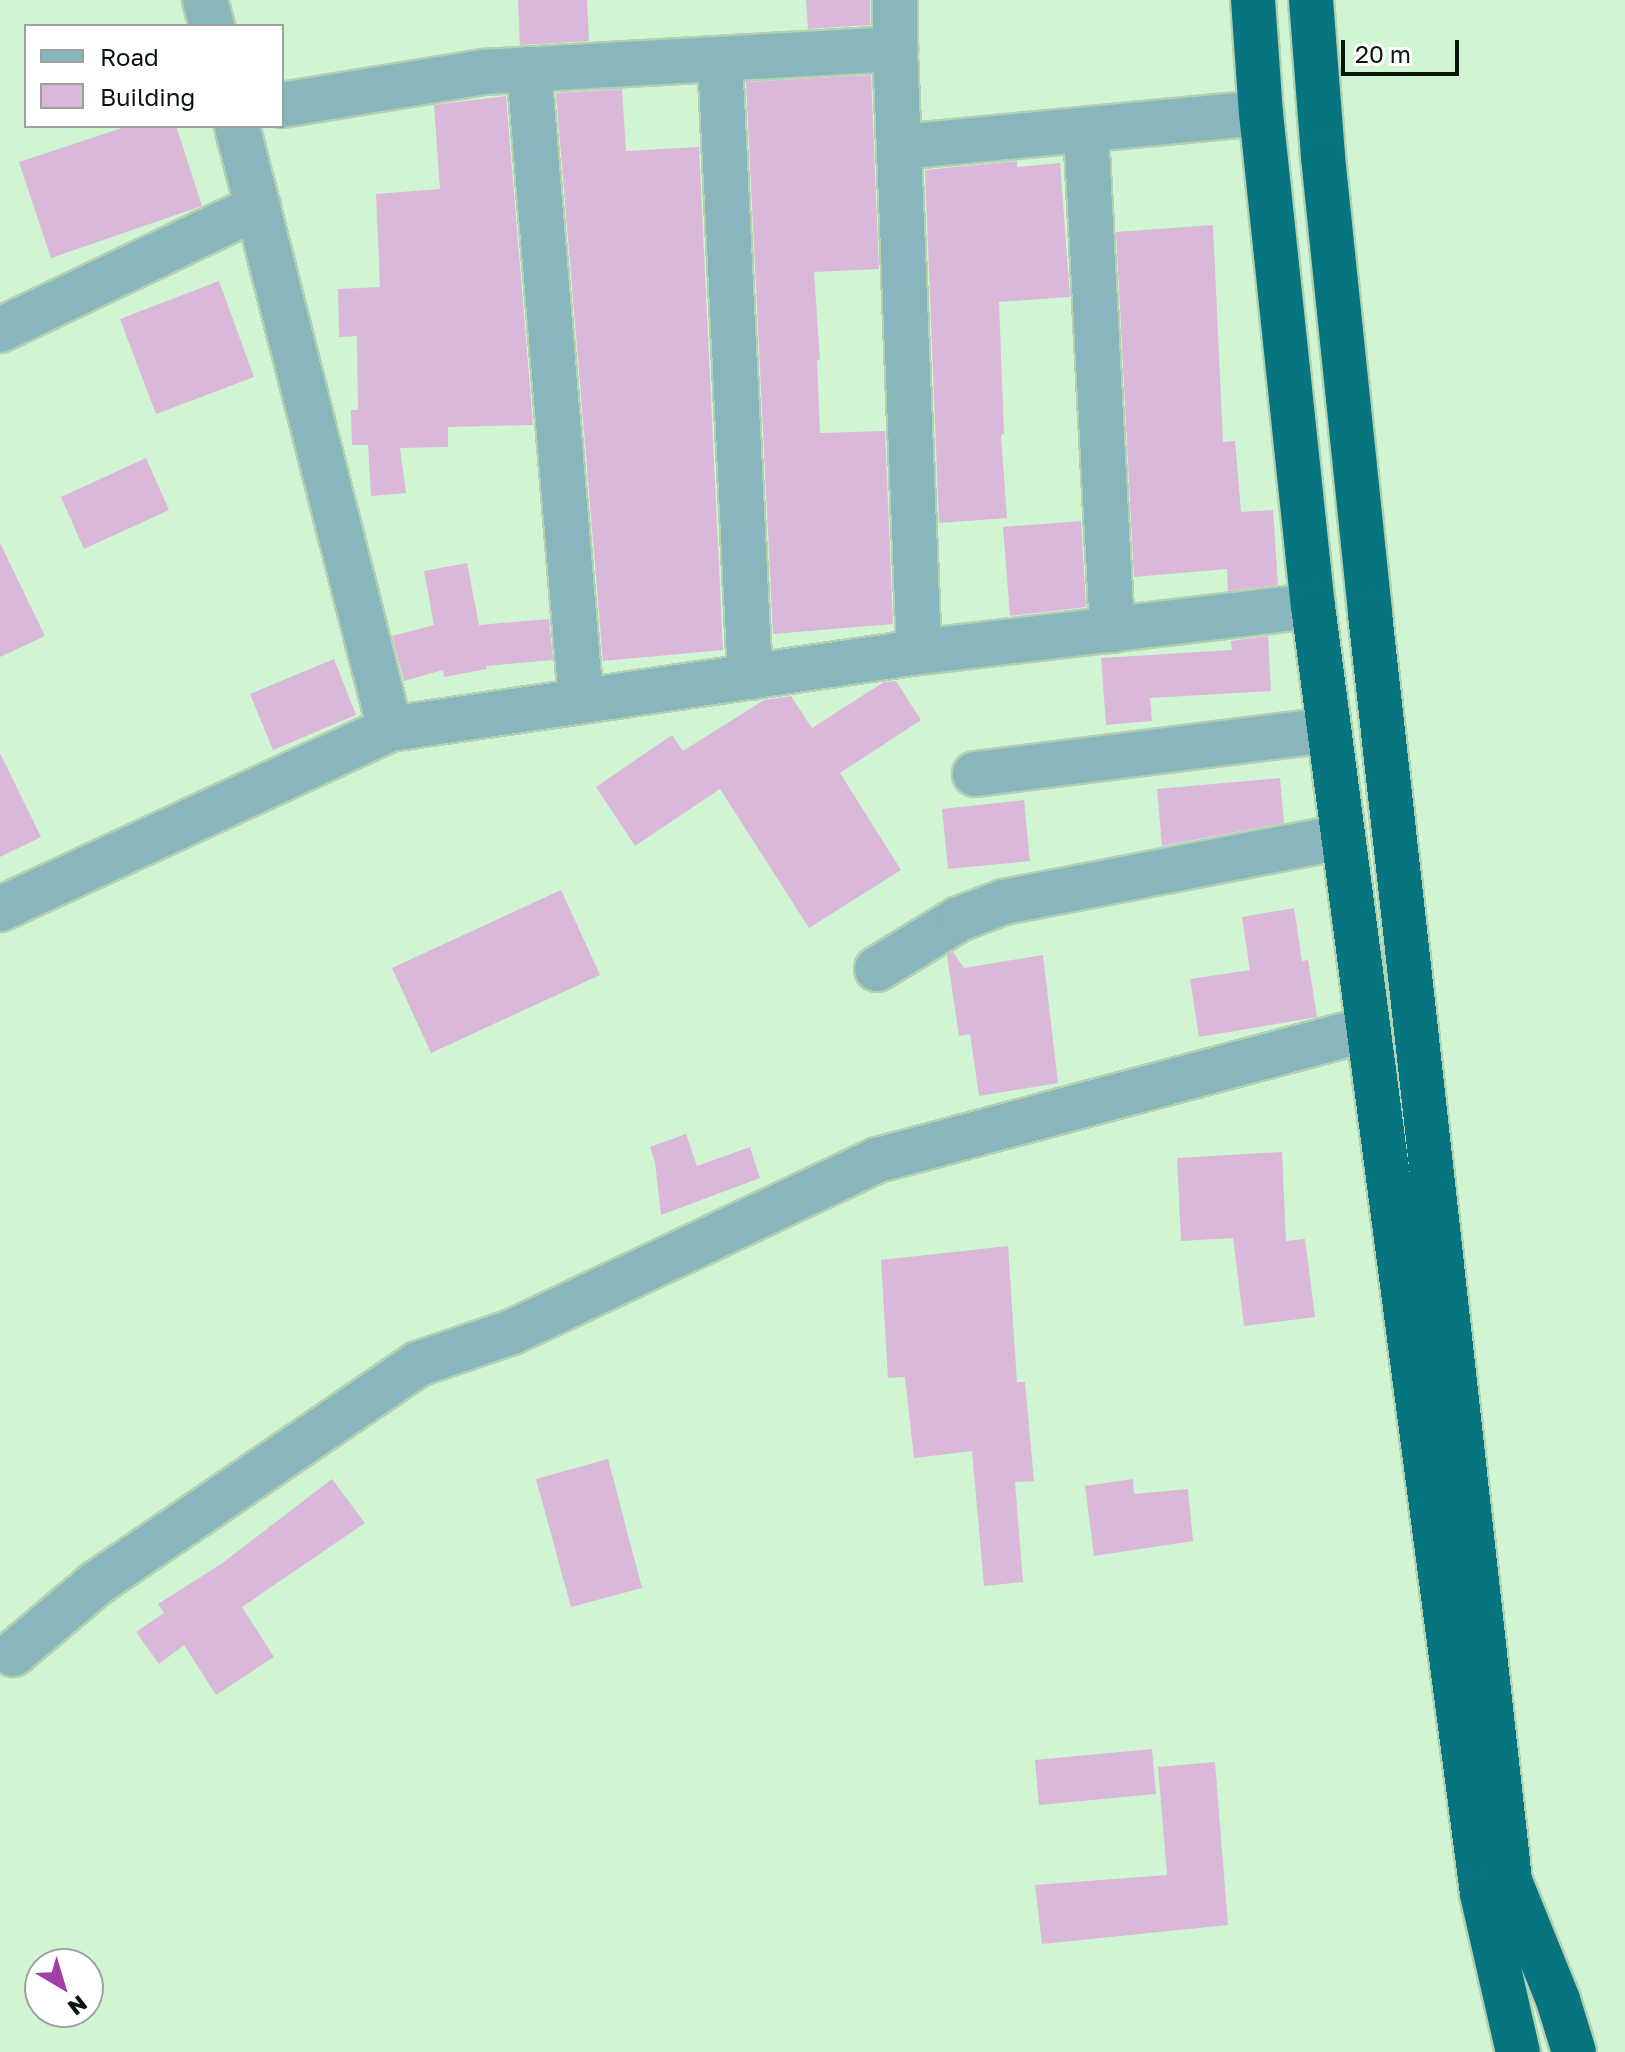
<!DOCTYPE html>
<html>
<head>
<meta charset="utf-8">
<style>
	body { margin:0 }
	#map { position:relative; width:1625px; height:2052px; overflow:hidden; background:#d1f5d2; font-family:"Golos Text",sans-serif }
	div>[style] { position:absolute }
	.building>* { inset:0; background:#dab8da }
	.roads { filter:drop-shadow(2px 0 #b1d1b2) drop-shadow(-2px 0 #b1d1b2) drop-shadow(0 2px #b1d1b2) drop-shadow(0 -2px #b1d1b2) }
	.street>* { height:44px; margin:-22px; padding:0 22px; transform-origin:22px; border-radius:22px; background:#89b6bc }
	.highway>* { height:44px; margin:-22px; padding:0 22px; transform-origin:22px; border-radius:22px; background:#07757f }
	span { translate:-50% -50%; white-space:nowrap; text-align:center; line-height:1.15; -webkit-text-stroke:6px #fff; paint-order:stroke }
	.legend { position:absolute; left:24px; top:24px; width:260px; height:104px; box-sizing:border-box; background:#fff; border:2px solid #9da29d; margin:0; padding:10px 14px; list-style:none; font-size:24px; color:#09160a }
	.legend li { display:flex; align-items:center; gap:16px; height:40px }
	.legend b { width:40px; border:2px solid #9da29d }
	.north { position:absolute; left:24px; top:1948px; width:80px; height:80px; box-sizing:border-box; background:#fff; border:2px solid #9da29d; border-radius:50%; rotate:142deg; font-size:22px; font-weight:700; line-height:32px; text-align:center; color:#09160a }
	.north::after { content:''; display:block; margin:auto; width:28px; height:36px; background:#a240a7; clip-path:polygon(50% 0,100% 100%,50% 72%,0 100%) }
	.scale { position:absolute; left:1341px; top:40px; width:118px; height:36px; box-sizing:border-box; border:4px solid #09160a; border-top:0; padding-left:10px; font-size:24px; line-height:28px; white-space:nowrap; color:#09160a; -webkit-text-stroke:6px #fff; paint-order:stroke }
</style>
</head>
<body>
<div id="map">
	<div class="building">
		<div style="clip-path:polygon(518px 0,587px 0,589px 41px,520px 45px)"></div>
		<div style="clip-path:polygon(806px 0,870px 0,870px 25px,808px 29px)"></div>
		<div style="clip-path:polygon(871px 75px,879px 269px,814px 272px,820px 360px,817px 360px,820px 433px,885px 431px,893px 624px,773px 634px,746px 82px)"></div>
		<div style="clip-path:polygon(622px 89px,626px 151px,699px 147px,723px 650px,603px 661px,556px 93px)"></div>
		<div style="clip-path:polygon(506px 96px,533px 425px,448px 427px,448px 447px,400px 448px,406px 493px,371px 496px,368px 445px,352px 445px,351px 410px,358px 410px,357px 336px,339px 337px,338px 289px,380px 287px,376px 194px,440px 189px,434px 105px)"></div>
		<div style="clip-path:polygon(128px 126px,176px 126px,202px 206px,51px 258px,19px 162px)"></div>
		<div style="clip-path:polygon(1017px 161px,1017px 167px,1060px 163px,1070px 297px,999px 302px,1004px 434px,1001px 435px,1007px 518px,939px 523px,925px 170px)"></div>
		<div style="clip-path:polygon(1213px 225px,1223px 442px,1235px 441px,1241px 512px,1273px 510px,1278px 585px,1228px 591px,1227px 569px,1134px 577px,1116px 232px)"></div>
		<div style="clip-path:polygon(219px 281px,254px 377px,156px 414px,120px 319px)"></div>
		<div style="clip-path:polygon(146px 458px,169px 510px,84px 549px,61px 497px)"></div>
		<div style="clip-path:polygon(1081px 521px,1086px 607px,1010px 616px,1003px 527px)"></div>
		<div style="clip-path:polygon(0 543px,45px 636px,0 657px)"></div>
		<div style="clip-path:polygon(467px 563px,479px 625px,549px 619px,553px 660px,486px 666px,487px 669px,444px 677px,443px 670px,404px 681px,392px 636px,434px 625px,424px 571px)"></div>
		<div style="clip-path:polygon(1268px 636px,1271px 691px,1150px 698px,1152px 721px,1106px 725px,1101px 658px,1232px 650px,1231px 641px)"></div>
		<div style="clip-path:polygon(334px 659px,356px 715px,273px 750px,250px 694px)"></div>
		<div style="clip-path:polygon(896px 681px,921px 720px,840px 773px,901px 870px,809px 928px,720px 789px,635px 846px,596px 787px,672px 735px,683px 751px,764px 700px,791px 696px,812px 728px,884px 682px)"></div>
		<div style="clip-path:polygon(0 753px,41px 837px,0 857px)"></div>
		<div style="clip-path:polygon(1280px 778px,1284px 823px,1162px 846px,1157px 789px)"></div>
		<div style="clip-path:polygon(1024px 800px,1030px 861px,948px 869px,942px 809px)"></div>
		<div style="clip-path:polygon(561px 890px,600px 975px,431px 1053px,392px 968px)"></div>
		<div style="clip-path:polygon(1294px 908px,1302px 961px,1308px 960px,1317px 1017px,1199px 1037px,1190px 979px,1250px 970px,1242px 917px)"></div>
		<div style="clip-path:polygon(953px 952px,964px 968px,1043px 955px,1058px 1083px,979px 1096px,970px 1034px,959px 1036px,947px 955px)"></div>
		<div style="clip-path:polygon(686px 1134px,697px 1166px,750px 1147px,760px 1178px,661px 1215px,655px 1162px,650px 1147px)"></div>
		<div style="clip-path:polygon(1282px 1152px,1286px 1241px,1305px 1239px,1315px 1317px,1244px 1326px,1233px 1238px,1181px 1241px,1177px 1158px)"></div>
		<div style="clip-path:polygon(1008px 1246px,1017px 1382px,1025px 1382px,1034px 1481px,1015px 1482px,1023px 1582px,984px 1586px,972px 1451px,914px 1458px,905px 1377px,888px 1378px,881px 1260px)"></div>
		<div style="clip-path:polygon(608px 1459px,642px 1588px,571px 1607px,536px 1479px)"></div>
		<div style="clip-path:polygon(332px 1479px,365px 1523px,242px 1607px,274px 1657px,216px 1695px,184px 1645px,159px 1664px,136px 1632px,164px 1613px,158px 1604px,221px 1564px)"></div>
		<div style="clip-path:polygon(1133px 1479px,1134px 1494px,1188px 1489px,1193px 1541px,1094px 1556px,1085px 1486px)"></div>
		<div style="clip-path:polygon(1152px 1749px,1156px 1794px,1039px 1805px,1035px 1760px)"></div>
		<div style="clip-path:polygon(1215px 1762px,1228px 1925px,1042px 1944px,1035px 1885px,1167px 1875px,1158px 1767px)"></div>
	</div>
	<div class="roads">
		<div class="street">
			<div style="left:205px;top:0;width:27px;rotate:75deg"></div>
			<div style="left:895px;top:0;width:49px;rotate:90deg"></div>
			<div style="left:720px;top:59px;width:619px;rotate:87.22deg"></div>
			<div style="left:529px;top:69px;width:634px;rotate:85.3deg"></div>
			<div style="left:282px;top:105px;width:204px;rotate:-9.3deg"></div>
			<div style="left:483px;top:72px;width:413px;rotate:-3.2deg"></div>
			<div style="left:895px;top:49px;width:603px;rotate:87.72deg"></div>
			<div style="left:237px;top:126px;width:622px;rotate:75.76deg"></div>
			<div style="left:390px;top:729px;width:535px;rotate:-8.28deg"></div>
			<div style="left:919px;top:652px;width:397px;rotate:-6.7deg"></div>
			<div style="left:1086px;top:130px;width:501px;rotate:87.02deg"></div>
			<div style="left:900px;top:147px;width:363px;rotate:-5.4deg"></div>
			<div style="left:0;top:330px;width:286px;rotate:-25.5deg"></div>
			<div style="left:975px;top:774px;width:357px;rotate:-7.1deg"></div>
			<div style="left:0;top:909px;width:430px;rotate:-24.8deg"></div>
			<div style="left:877px;top:969px;width:96px;rotate:-31.4deg"></div>
			<div style="left:959px;top:919px;width:48px;rotate:-20.7deg"></div>
			<div style="left:1004px;top:902px;width:345px;rotate:-10.9deg"></div>
			<div style="left:13px;top:1654px;width:110px;rotate:-40.2deg"></div>
			<div style="left:97px;top:1583px;width:389px;rotate:-34.3deg"></div>
			<div style="left:418px;top:1364px;width:99px;rotate:-18.8deg"></div>
			<div style="left:512px;top:1332px;width:404px;rotate:-25.2deg"></div>
			<div style="left:878px;top:1160px;width:507px;rotate:-14.97deg"></div>
		</div>
		<div class="highway">
			<div style="left:1253px;top:0;width:113px;rotate:86deg"></div>
			<div style="left:1261px;top:113px;width:496px;rotate:84deg"></div>
			<div style="left:1313px;top:606px;width:1299px;rotate:82.52deg"></div>
			<div style="left:1482px;top:1894px;width:162px;rotate:77.2deg"></div>
			<div style="left:1311px;top:0;width:157px;rotate:85.6deg"></div>
			<div style="left:1323px;top:157px;width:459px;rotate:84.1deg"></div>
			<div style="left:1370px;top:614px;width:1275px;rotate:83.69deg"></div>
			<div style="left:1510px;top:1881px;width:128px;rotate:68deg"></div>
			<div style="left:1558px;top:2000px;width:54px;rotate:72.9deg"></div>
		</div>
	</div>
	<ul class="legend">
	<li><b style="height:10px;background:#89b6bc"></b>Road</li>
	<li><b style="height:22px;background:#dab8da"></b>Building</li>
	</ul>
	<div class="north">N</div>
	<div class="scale">20 m</div>
</div>
</body>
</html>
